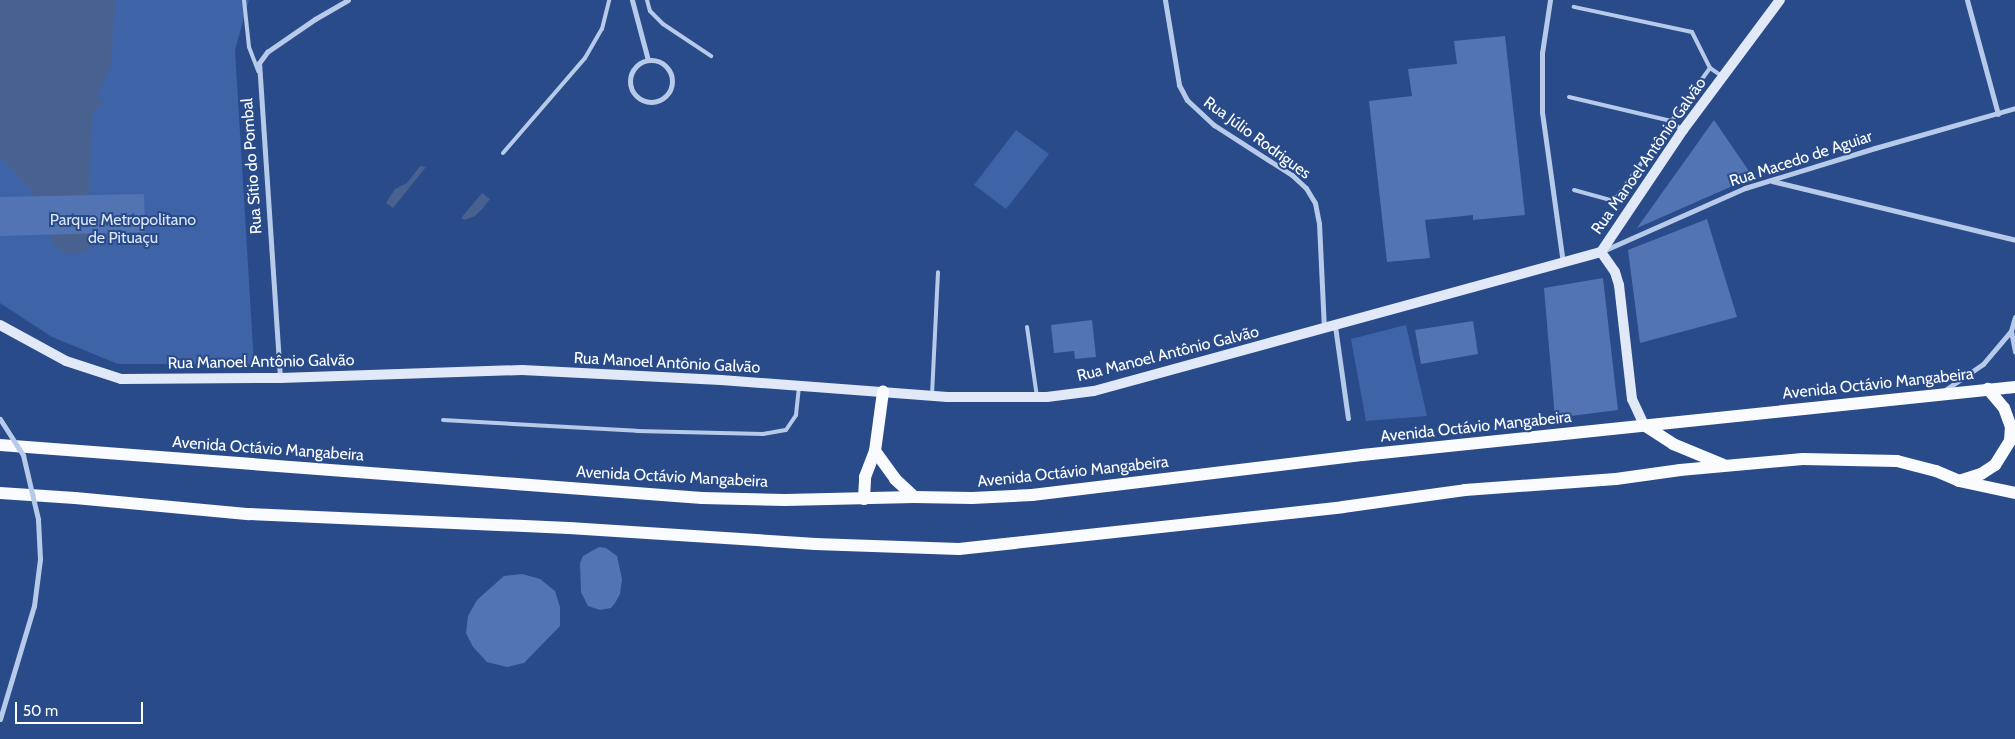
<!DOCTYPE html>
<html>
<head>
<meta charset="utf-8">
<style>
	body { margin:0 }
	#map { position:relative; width:2015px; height:739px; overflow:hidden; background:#294b8a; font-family:Cabin,sans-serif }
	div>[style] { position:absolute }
	.green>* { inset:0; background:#3e64a7 }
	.water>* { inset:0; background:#48618e }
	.building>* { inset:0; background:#5274b2 }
	.lane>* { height:4px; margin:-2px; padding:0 2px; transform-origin:2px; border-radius:2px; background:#b7cae9 }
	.street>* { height:5px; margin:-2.5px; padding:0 2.5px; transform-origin:2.5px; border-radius:2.5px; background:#b7cae9 }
	.street>.ring { margin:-2.5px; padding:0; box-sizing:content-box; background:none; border:5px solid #b7cae9; border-radius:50% }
	.secondary>* { height:10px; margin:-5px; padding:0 5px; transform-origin:5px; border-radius:5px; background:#e1e9f8 }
	.primary>* { height:12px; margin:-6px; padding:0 6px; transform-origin:6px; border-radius:6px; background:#fafbfe }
	.street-bridge>* { height:5px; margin:-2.5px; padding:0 2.5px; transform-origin:2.5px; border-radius:2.5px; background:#b7cae9 }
	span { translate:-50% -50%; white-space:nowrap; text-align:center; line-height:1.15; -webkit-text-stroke:4px #294b8a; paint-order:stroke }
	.street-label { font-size:16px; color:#fff }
	.park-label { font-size:16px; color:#dbe6f7 }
	.scale { position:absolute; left:15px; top:702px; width:128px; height:22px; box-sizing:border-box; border:2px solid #fff; border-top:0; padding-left:6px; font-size:15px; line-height:18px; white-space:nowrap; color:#fff; -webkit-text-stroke:4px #294b8a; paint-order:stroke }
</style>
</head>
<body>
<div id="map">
	<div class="green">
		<div style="clip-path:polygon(0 0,249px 0,235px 50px,254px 364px,118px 364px,52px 337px,0 303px)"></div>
		<div style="clip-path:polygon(1016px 130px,1049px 154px,1006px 209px,974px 185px)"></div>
		<div style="clip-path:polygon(1406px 325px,1427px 416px,1366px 421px,1351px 339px)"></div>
	</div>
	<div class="water">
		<div style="clip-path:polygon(0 0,115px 0,111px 64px,99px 91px,98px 98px,103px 103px,95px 110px,92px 117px,89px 189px,94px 233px,91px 246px,80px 254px,67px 254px,54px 246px,32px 191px,0 157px)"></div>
		<div style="clip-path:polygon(420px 166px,426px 167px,393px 208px,386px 203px,395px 189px,407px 183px)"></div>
		<div style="clip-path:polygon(482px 193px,490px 199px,483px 208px,475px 216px,465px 220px,461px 218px)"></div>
	</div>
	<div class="building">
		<div style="clip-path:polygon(1505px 36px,1525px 215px,1473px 220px,1473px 215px,1425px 220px,1430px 258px,1387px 262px,1369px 101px,1412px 96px,1408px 69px,1457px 64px,1454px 41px)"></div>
		<div style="clip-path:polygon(1714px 120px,1753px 177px,1637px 228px)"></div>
		<div style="clip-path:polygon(144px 194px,145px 232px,0 236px,0 197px)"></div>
		<div style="clip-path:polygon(1707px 219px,1737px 317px,1640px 343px,1628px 250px)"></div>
		<div style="clip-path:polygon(1603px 278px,1618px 410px,1555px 418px,1544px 288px)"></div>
		<div style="clip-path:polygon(1092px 320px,1096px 357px,1075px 359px,1074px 351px,1054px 353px,1051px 325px)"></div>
		<div style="clip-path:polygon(1473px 321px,1478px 354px,1421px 364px,1415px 330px)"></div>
		<div style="clip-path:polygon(599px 547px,606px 548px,617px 556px,622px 579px,620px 594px,615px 603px,611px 608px,600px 610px,588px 606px,581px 592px,580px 563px,583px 556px)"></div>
		<div style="clip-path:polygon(522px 574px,540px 579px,555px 591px,560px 607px,560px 626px,524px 663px,507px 667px,487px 662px,473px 647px,466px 633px,468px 616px,477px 600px,504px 576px)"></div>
	</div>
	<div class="lane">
		<div style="left:244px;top:0;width:47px;rotate:83.9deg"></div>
		<div style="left:249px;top:47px;width:26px;rotate:69deg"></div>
		<div style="left:647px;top:0;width:11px;rotate:75deg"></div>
		<div style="left:650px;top:11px;width:18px;rotate:45deg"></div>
		<div style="left:663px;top:24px;width:58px;rotate:33.7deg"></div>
		<div style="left:1710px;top:68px;width:14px;rotate:34deg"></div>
		<div style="left:1569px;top:97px;width:105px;rotate:13.2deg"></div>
		<div style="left:1671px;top:121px;width:13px;rotate:39deg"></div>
		<div style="left:503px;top:153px;width:125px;rotate:-49.2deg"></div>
		<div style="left:585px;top:58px;width:34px;rotate:-60deg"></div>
		<div style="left:602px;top:29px;width:30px;rotate:-76deg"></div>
		<div style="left:1574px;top:190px;width:41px;rotate:15.4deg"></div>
		<div style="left:1614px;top:201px;width:164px;rotate:-54.2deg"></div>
		<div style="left:1710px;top:68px;width:40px;rotate:-116.6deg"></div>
		<div style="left:1692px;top:32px;width:121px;rotate:-168deg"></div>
		<div style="left:1027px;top:327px;width:71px;rotate:81.9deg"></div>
		<div style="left:932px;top:395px;width:123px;rotate:-87.2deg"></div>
		<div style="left:443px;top:420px;width:194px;rotate:3.2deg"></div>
		<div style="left:637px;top:431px;width:126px;rotate:1.4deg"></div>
		<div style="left:763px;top:434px;width:23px;rotate:-10deg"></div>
		<div style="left:786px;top:430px;width:18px;rotate:-56deg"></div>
		<div style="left:796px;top:415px;width:29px;rotate:-84deg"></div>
	</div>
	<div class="street">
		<div style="left:632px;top:0;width:62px;rotate:75.1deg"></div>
		<div style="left:1165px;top:0;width:86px;rotate:80.6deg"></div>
		<div style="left:1179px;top:85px;width:17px;rotate:62deg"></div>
		<div style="left:1187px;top:100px;width:37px;rotate:43deg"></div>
		<div style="left:1214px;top:125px;width:93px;rotate:32.7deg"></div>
		<div style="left:1292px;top:175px;width:19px;rotate:43deg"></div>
		<div style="left:1306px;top:188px;width:17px;rotate:59deg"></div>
		<div style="left:1315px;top:203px;width:20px;rotate:79deg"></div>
		<div style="left:1319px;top:223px;width:105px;rotate:87.3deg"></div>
		<div style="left:1550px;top:0;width:54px;rotate:98.6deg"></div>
		<div style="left:1542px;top:53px;width:59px;rotate:90deg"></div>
		<div style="left:1542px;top:112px;width:152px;rotate:82.1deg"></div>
		<div style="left:1967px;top:0;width:118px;rotate:74.8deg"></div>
		<div class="ring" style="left:630px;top:60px;width:37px;height:37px"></div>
		<div style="left:1772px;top:181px;width:250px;rotate:13.6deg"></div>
		<div style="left:1605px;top:250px;width:153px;rotate:-23.9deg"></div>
		<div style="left:1745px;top:188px;width:136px;rotate:-17.1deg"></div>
		<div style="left:1875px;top:148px;width:146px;rotate:-15.9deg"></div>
		<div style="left:2015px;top:317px;width:15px;rotate:106deg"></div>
		<div style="left:2011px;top:331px;width:21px;rotate:79deg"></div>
		<div style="left:1335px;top:326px;width:93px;rotate:82deg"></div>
		<div style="left:280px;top:378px;width:316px;rotate:-93.8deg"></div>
		<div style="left:259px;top:63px;width:14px;rotate:-54deg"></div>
		<div style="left:267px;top:52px;width:58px;rotate:-34.5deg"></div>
		<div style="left:315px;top:19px;width:38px;rotate:-30deg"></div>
		<div style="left:1945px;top:390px;width:46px;rotate:-34.4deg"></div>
		<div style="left:1983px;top:364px;width:43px;rotate:-49.7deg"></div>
		<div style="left:0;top:719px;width:118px;rotate:-73.3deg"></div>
		<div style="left:34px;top:606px;width:47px;rotate:-82.7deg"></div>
		<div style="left:40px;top:559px;width:40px;rotate:-92.9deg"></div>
	</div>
	<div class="secondary">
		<div style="left:1601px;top:252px;width:24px;rotate:55deg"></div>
		<div style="left:1615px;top:272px;width:14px;rotate:73deg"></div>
		<div style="left:1619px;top:285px;width:115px;rotate:83.5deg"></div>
		<div style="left:1632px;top:399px;width:29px;rotate:65deg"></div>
		<div style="left:0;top:325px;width:75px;rotate:28.6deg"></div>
		<div style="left:66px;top:361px;width:58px;rotate:18.1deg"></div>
		<div style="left:121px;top:379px;width:159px;rotate:-0.4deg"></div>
		<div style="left:280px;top:378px;width:242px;rotate:-1.9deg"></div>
		<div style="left:522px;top:370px;width:199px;rotate:2.9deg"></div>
		<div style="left:721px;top:380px;width:227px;rotate:4.3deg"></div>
		<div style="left:947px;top:397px;width:100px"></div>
		<div style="left:1047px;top:397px;width:47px;rotate:-7.3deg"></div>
		<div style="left:1094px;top:391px;width:526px;rotate:-15.33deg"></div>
		<div style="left:1601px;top:252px;width:147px;rotate:-56.1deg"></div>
		<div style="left:1683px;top:130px;width:162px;rotate:-53.3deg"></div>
	</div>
	<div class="primary">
		<div style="left:1644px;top:425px;width:35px;rotate:33deg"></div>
		<div style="left:1673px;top:444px;width:55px;rotate:22.4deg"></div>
		<div style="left:0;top:445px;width:704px;rotate:4.32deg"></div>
		<div style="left:702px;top:498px;width:83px;rotate:1.4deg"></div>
		<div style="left:785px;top:500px;width:129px;rotate:-1.3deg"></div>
		<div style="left:914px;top:497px;width:58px;rotate:1deg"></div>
		<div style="left:972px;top:498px;width:60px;rotate:-2.9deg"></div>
		<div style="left:1032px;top:495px;width:332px;rotate:-6.9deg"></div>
		<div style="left:1362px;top:455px;width:657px;rotate:-5.95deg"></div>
		<div style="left:875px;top:451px;width:34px;rotate:54deg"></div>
		<div style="left:895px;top:479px;width:26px;rotate:43deg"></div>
		<div style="left:1959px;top:481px;width:23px;rotate:-18deg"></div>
		<div style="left:1981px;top:474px;width:17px;rotate:-33deg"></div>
		<div style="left:1995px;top:465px;width:28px;rotate:-58deg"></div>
		<div style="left:2010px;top:441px;width:14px;rotate:-86deg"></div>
		<div style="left:2011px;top:427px;width:20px;rotate:-110deg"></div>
		<div style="left:2004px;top:408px;width:25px;rotate:-130deg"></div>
		<div style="left:0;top:493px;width:75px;rotate:3.8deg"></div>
		<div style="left:75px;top:498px;width:175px;rotate:5.3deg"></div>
		<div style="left:249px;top:514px;width:320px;rotate:2.5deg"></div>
		<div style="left:569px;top:528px;width:247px;rotate:3.7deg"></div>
		<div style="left:815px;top:544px;width:144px;rotate:2deg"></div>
		<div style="left:959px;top:549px;width:386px;rotate:-6.2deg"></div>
		<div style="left:1343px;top:507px;width:123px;rotate:-7.9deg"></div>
		<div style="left:1465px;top:490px;width:151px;rotate:-4.2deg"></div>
		<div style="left:1616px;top:479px;width:65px;rotate:-8deg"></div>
		<div style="left:1680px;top:470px;width:123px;rotate:-5.1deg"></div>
		<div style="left:1803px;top:459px;width:94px;rotate:1.2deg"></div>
		<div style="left:1897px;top:461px;width:40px;rotate:14.4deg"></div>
		<div style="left:1936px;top:471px;width:25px;rotate:23deg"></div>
		<div style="left:1959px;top:481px;width:57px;rotate:12.1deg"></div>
		<div style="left:864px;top:499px;width:22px;rotate:-87deg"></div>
		<div style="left:865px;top:477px;width:28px;rotate:-69deg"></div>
		<div style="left:875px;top:451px;width:60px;rotate:-82.3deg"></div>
	</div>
	<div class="street-bridge">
		<div style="left:0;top:419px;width:43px;rotate:57.4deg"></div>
		<div style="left:23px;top:455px;width:66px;rotate:76.8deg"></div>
	</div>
	<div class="street-label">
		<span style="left:1257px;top:138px;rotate:36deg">Rua Júlio Rodrigues</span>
		<span style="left:1649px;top:156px;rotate:-55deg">Rua Manoel Antônio Galvão</span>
		<span style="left:1801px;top:159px;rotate:-18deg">Rua Macedo de Aguiar</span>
		<span style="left:252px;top:166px;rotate:-94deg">Rua Sítio do Pombal</span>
		<span style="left:1168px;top:354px;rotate:-14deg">Rua Manoel Antônio Galvão</span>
		<span style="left:261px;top:362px;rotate:-1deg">Rua Manoel Antônio Galvão</span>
		<span style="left:667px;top:363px;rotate:3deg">Rua Manoel Antônio Galvão</span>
		<span style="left:1878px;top:384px;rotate:-6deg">Avenida Octávio Mangabeira</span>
		<span style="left:1476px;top:427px;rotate:-6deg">Avenida Octávio Mangabeira</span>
		<span style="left:268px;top:449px;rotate:4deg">Avenida Octávio Mangabeira</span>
		<span style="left:1073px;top:472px;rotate:-6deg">Avenida Octávio Mangabeira</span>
		<span style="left:672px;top:477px;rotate:3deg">Avenida Octávio Mangabeira</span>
	</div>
	<div class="park-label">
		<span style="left:123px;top:229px">Parque Metropolitano<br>de Pituaçu</span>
	</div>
	<div class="scale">50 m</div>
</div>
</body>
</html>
